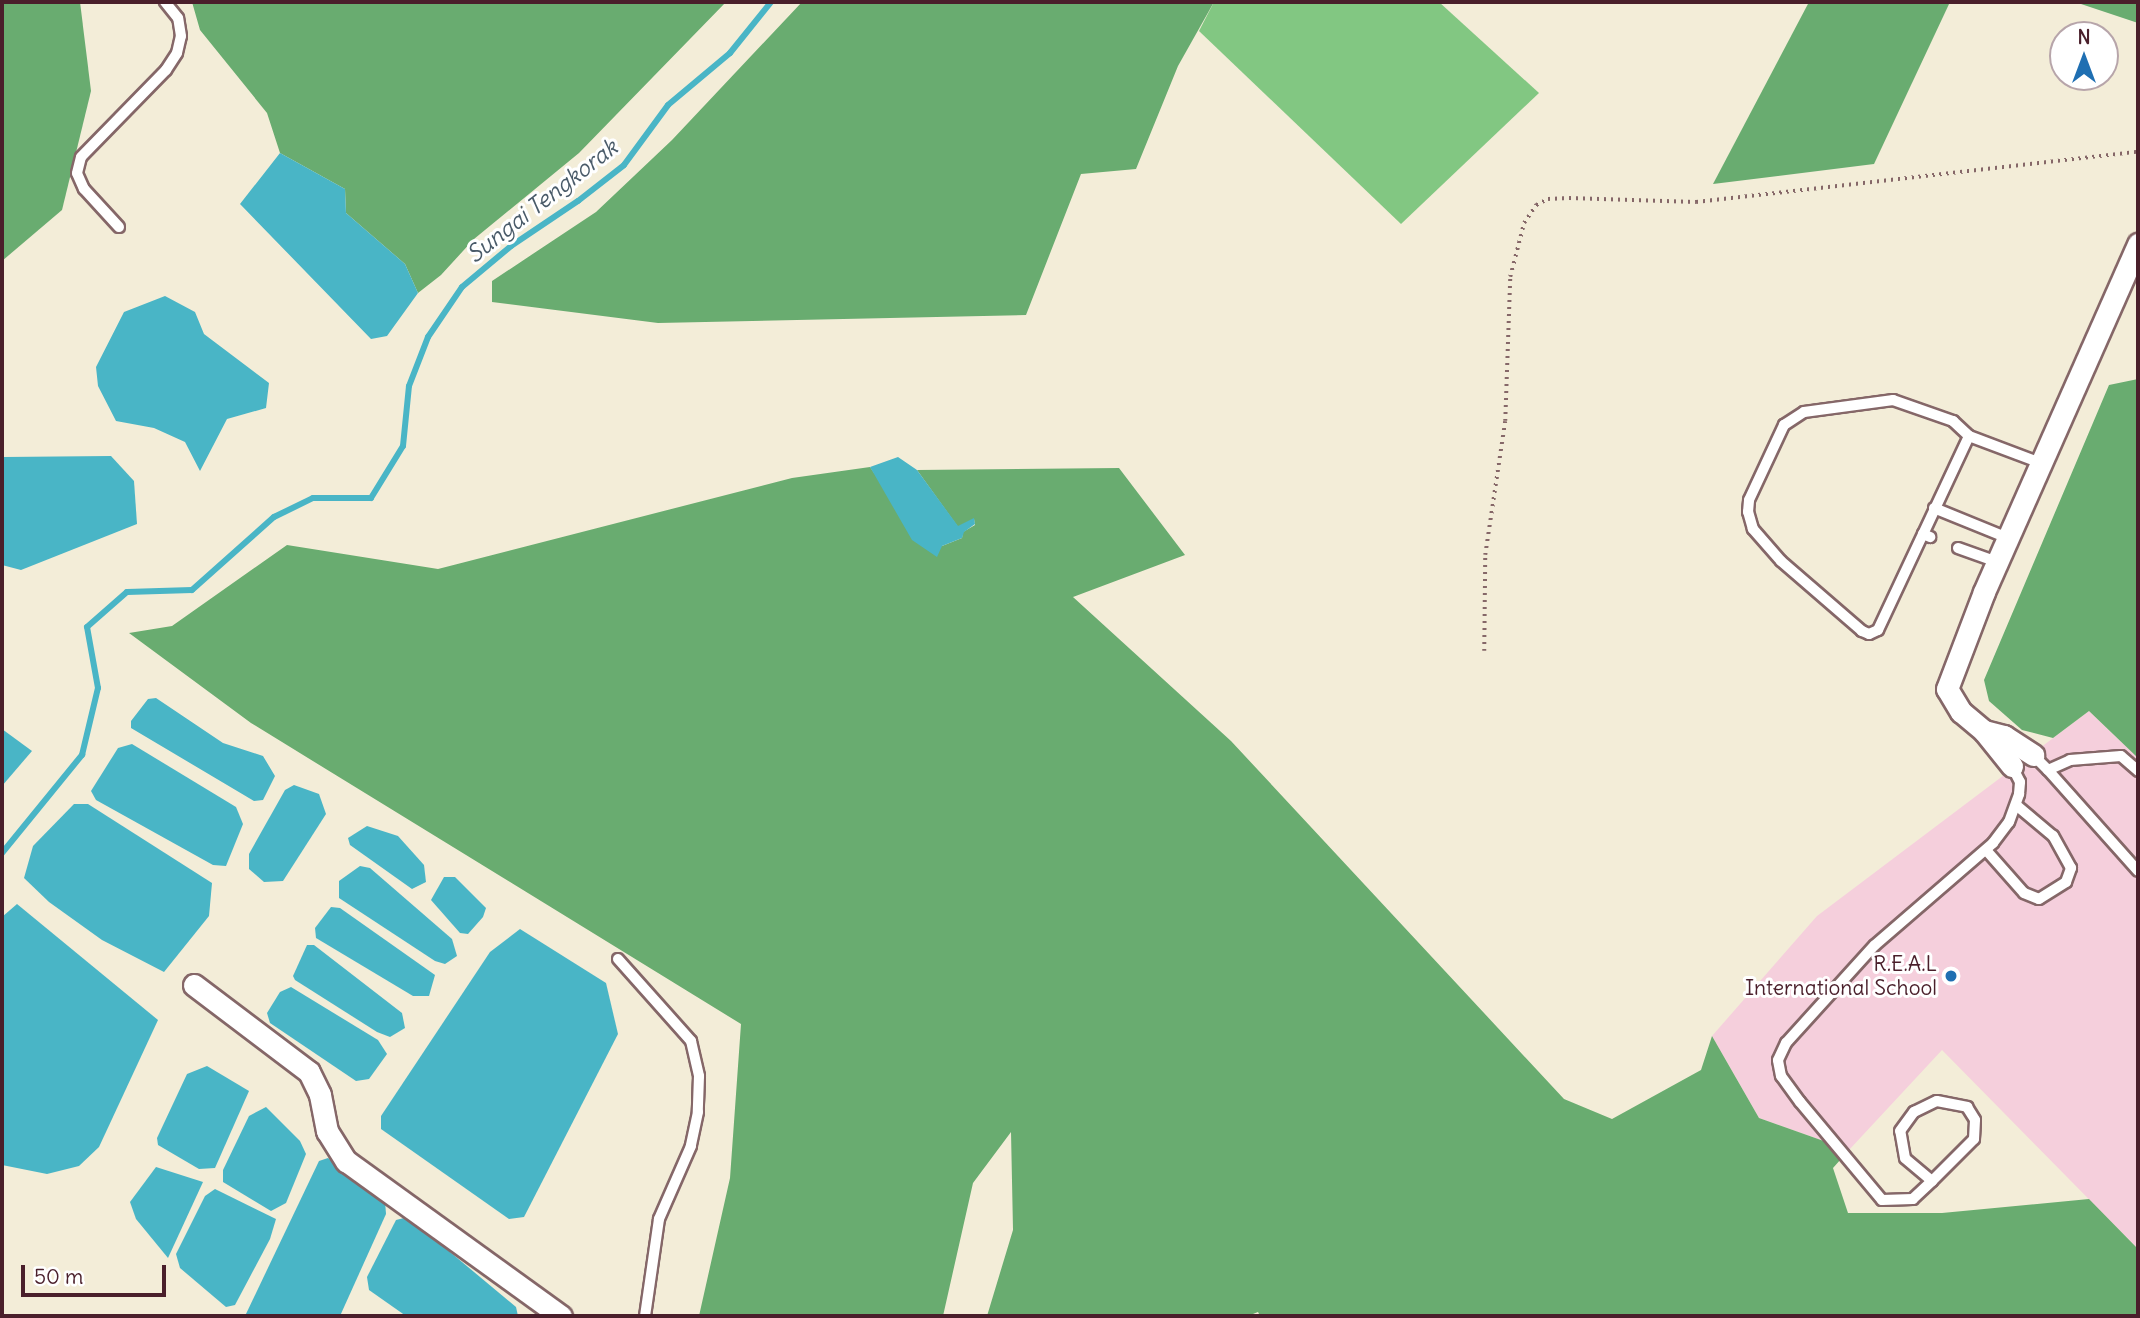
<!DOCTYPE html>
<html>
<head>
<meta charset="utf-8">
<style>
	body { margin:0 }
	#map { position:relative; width:2140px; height:1318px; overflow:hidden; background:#f3edd8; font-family:Delius,sans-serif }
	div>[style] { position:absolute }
	.built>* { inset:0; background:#f5cfdc }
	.green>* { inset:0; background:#82c782 }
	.forest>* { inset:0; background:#69ac70 }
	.water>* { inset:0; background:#49b5c6 }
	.stream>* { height:6px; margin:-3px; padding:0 3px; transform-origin:3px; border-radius:3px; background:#49b5c6 }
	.path>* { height:3.5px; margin-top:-1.75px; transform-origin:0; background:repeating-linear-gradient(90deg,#856768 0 2px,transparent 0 7px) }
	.roads { filter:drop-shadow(2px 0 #856768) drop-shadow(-2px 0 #856768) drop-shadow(0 2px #856768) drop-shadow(0 -2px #856768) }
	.lane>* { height:10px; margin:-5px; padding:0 5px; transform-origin:5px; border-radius:5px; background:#fff }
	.street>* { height:21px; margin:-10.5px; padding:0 10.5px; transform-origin:10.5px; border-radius:10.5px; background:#fff }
	.dots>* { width:19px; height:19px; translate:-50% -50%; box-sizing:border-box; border:4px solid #fff; border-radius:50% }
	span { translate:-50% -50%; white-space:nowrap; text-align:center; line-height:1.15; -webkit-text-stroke:6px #fff; paint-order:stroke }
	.poi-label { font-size:21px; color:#4a1f2b }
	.right { translate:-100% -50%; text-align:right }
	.water-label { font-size:23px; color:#4a5b69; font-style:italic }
	.frame { position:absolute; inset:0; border:4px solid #4a1f2b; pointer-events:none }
	.north { position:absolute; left:2049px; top:21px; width:70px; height:70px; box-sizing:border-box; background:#fff; border:2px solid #b7a5aa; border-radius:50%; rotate:0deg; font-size:19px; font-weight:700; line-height:28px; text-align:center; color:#4a1f2b }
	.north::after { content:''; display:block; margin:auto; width:24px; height:32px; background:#1f6fb2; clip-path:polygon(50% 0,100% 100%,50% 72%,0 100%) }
	.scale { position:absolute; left:21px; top:1265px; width:145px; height:32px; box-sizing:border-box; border:4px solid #4a1f2b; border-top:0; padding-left:9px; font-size:21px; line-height:24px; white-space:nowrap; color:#4a1f2b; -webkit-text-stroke:5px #fff; paint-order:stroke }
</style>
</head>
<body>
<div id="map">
	<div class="built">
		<div style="clip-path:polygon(2089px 711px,2138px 758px,2138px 1249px,1942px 1050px,1849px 1150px,1759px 1118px,1712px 1036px,1817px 916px)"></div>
	</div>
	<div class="green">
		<div style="clip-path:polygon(1214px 2px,1439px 2px,1539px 93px,1401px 224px,1199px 31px)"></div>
	</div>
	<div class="forest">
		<div style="clip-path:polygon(2px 2px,80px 2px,91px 91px,62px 210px,2px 261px)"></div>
		<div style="clip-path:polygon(192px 2px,726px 2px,579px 153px,474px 239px,441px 275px,418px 293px,405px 264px,346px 213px,345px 189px,280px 153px,267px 113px,200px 30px)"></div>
		<div style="clip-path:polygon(802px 2px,1214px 2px,1178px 66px,1136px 169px,1081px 174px,1026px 315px,658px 323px,492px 302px,492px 281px,596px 212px,672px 140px)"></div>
		<div style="clip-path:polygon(1809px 2px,1950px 2px,1874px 164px,1713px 184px)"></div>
		<div style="clip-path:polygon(2075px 2px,2138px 2px,2138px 23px)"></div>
		<div style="clip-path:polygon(2138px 379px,2138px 758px,2089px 711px,2053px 738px,2022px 730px,1989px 701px,1984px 680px,2109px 385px)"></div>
		<div style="clip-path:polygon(870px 467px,881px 483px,942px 546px,962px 538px,963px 532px,975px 525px,974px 519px,958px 527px,917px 470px,1119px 468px,1185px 555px,1073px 597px,1231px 741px,1564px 1099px,1612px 1119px,1701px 1070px,1712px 1036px,1759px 1118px,1849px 1150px,1833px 1168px,1848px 1213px,1942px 1213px,2089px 1199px,2138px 1249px,2138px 1316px,1260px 1316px,1258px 1312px,1248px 1316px,987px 1316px,1013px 1230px,1011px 1132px,973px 1183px,943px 1316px,699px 1316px,730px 1178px,741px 1024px,251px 723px,129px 633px,172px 626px,287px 545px,438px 569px,792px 478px)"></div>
	</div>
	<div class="water">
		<div style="clip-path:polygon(280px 153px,345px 189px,346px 213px,405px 264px,418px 293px,387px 336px,371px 339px,240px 204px)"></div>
		<div style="clip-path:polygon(165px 296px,195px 312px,204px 334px,269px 383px,266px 408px,227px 419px,200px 471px,185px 442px,154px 428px,116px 421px,98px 386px,96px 367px,124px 312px)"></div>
		<div style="clip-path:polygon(111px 456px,134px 481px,137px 524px,21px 570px,2px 565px,4px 457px)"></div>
		<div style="clip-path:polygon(898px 457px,917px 470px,958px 526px,974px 518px,975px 524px,964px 532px,962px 538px,942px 546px,937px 557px,912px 540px,870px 467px)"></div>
		<div style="clip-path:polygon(156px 698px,223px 743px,263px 756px,275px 776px,263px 800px,254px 801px,131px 728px,131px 721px,148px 699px)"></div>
		<div style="clip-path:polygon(2px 729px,32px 751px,2px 786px)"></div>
		<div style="clip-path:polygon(132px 744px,236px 807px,243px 824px,226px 866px,213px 865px,96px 800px,91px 791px,118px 748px)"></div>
		<div style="clip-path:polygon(294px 785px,319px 794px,326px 814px,283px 881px,264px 882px,249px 869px,249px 854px,285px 790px)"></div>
		<div style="clip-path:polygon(74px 804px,88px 804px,212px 883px,209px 916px,164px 972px,102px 940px,49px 902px,24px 878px,33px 846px)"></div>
		<div style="clip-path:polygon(367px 826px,398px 836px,424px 865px,426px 882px,412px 889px,350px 845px,348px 838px)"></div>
		<div style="clip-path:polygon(360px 866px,370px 868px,452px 939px,457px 956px,445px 964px,435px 961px,339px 898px,339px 881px)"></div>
		<div style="clip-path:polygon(444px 877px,455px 877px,486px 908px,483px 917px,468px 934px,460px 933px,431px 900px)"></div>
		<div style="clip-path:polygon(17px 904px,158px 1020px,99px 1147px,79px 1166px,47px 1174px,2px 1165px,2px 917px)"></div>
		<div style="clip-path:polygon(331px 907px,340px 908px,435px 975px,429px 996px,413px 996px,316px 938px,315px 928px)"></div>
		<div style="clip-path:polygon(520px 929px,606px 983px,618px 1034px,524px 1217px,509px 1219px,381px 1129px,381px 1116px,490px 952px)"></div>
		<div style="clip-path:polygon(307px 945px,314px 945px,402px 1013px,405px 1028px,390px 1037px,377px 1032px,295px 980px,293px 976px)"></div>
		<div style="clip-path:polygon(291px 987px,378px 1040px,387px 1054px,369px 1079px,356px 1081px,270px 1023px,267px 1013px,280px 992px)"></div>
		<div style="clip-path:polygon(207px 1066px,249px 1091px,215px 1168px,199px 1169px,158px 1145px,157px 1138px,187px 1074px)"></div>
		<div style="clip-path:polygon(266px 1107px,300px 1141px,306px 1154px,286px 1203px,271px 1211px,223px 1182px,223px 1170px,249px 1116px)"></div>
		<div style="clip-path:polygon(328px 1158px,385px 1201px,386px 1214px,340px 1316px,245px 1316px,319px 1161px)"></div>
		<div style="clip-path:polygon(156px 1167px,203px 1182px,168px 1258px,136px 1219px,130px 1202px)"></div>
		<div style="clip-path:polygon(215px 1189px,276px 1219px,270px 1239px,235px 1305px,226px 1307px,180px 1268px,176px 1254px,205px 1196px)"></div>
		<div style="clip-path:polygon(408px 1217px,516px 1307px,518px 1316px,406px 1316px,369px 1290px,367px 1277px,396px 1220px)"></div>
	</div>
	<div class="stream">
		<div style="left:2px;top:853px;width:127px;rotate:-50.8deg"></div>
		<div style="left:82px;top:755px;width:69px;rotate:-76.6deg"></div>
		<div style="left:98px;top:688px;width:62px;rotate:-100.2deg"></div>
		<div style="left:87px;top:627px;width:53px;rotate:-41.2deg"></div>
		<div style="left:127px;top:592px;width:65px;rotate:-1.8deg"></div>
		<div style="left:192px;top:590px;width:110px;rotate:-41.7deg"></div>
		<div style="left:274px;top:517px;width:43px;rotate:-26deg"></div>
		<div style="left:313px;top:498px;width:58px"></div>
		<div style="left:371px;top:498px;width:61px;rotate:-58.4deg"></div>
		<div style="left:403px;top:446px;width:60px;rotate:-84.3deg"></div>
		<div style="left:409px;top:386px;width:53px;rotate:-68.8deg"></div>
		<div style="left:428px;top:337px;width:60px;rotate:-55.8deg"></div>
		<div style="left:462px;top:287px;width:64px;rotate:-39.9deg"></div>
		<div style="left:511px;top:246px;width:81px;rotate:-33.9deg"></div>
		<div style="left:578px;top:201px;width:58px;rotate:-38deg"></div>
		<div style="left:624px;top:165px;width:74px;rotate:-53.7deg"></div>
		<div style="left:668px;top:105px;width:81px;rotate:-40deg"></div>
		<div style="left:730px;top:53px;width:65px;rotate:-51.2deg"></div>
	</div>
	<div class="path">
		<div style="left:1484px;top:651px;width:96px;rotate:-89.4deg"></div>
		<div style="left:1485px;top:555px;width:135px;rotate:-81.5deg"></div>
		<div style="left:1505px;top:421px;width:144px;rotate:-88deg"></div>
		<div style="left:1510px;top:277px;width:56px;rotate:-75.5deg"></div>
		<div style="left:1524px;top:223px;width:22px;rotate:-56deg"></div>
		<div style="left:1536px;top:205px;width:13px;rotate:-27deg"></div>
		<div style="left:1548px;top:199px;width:21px;rotate:-3deg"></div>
		<div style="left:1569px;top:198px;width:127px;rotate:1.8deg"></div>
		<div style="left:1696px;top:202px;width:445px;rotate:-6.5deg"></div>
	</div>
	<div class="roads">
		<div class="lane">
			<div style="left:119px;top:227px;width:52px;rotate:-132.6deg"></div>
			<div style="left:84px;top:189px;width:17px;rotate:-114deg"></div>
			<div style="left:77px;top:173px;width:16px;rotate:-76deg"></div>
			<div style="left:81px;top:157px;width:122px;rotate:-45.7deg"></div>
			<div style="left:166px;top:70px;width:20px;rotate:-57deg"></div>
			<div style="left:177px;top:53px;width:17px;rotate:-77deg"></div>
			<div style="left:181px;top:36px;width:18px;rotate:-99deg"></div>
			<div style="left:178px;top:18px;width:21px;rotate:-129deg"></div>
			<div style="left:1969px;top:436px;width:77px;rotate:20.6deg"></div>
			<div style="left:1934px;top:508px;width:80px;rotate:22.1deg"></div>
			<div style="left:1923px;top:534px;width:106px;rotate:115.1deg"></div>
			<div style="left:1878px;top:630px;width:10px;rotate:156deg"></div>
			<div style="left:1869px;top:634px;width:8px;rotate:-157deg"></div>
			<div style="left:1862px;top:631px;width:107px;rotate:-139.2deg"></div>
			<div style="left:1781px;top:561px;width:43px;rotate:-131.2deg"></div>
			<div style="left:1753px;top:529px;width:18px;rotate:-106deg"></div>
			<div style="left:1748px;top:512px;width:12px;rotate:-85deg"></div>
			<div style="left:1749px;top:500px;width:83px;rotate:-65deg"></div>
			<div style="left:1784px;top:425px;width:24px;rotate:-33deg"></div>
			<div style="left:1804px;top:412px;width:90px;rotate:-7.7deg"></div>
			<div style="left:1893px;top:400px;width:64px;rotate:19.3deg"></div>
			<div style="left:1953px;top:421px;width:22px;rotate:43deg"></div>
			<div style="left:1969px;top:436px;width:108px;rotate:115.1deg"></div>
			<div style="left:1923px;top:534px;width:8px;rotate:23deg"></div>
			<div style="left:1958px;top:548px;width:41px;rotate:19.7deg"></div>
			<div style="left:2033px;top:755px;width:21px;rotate:45deg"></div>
			<div style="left:2048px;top:770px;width:24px;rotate:-24deg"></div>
			<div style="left:2070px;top:760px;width:51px;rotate:-4.5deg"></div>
			<div style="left:2121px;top:756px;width:23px;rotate:41deg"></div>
			<div style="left:2048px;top:770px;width:135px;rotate:48.3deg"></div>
			<div style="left:1986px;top:850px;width:57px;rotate:48.5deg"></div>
			<div style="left:2024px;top:893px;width:16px;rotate:22deg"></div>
			<div style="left:2039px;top:899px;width:32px;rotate:-32deg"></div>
			<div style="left:2066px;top:882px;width:15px;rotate:-70deg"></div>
			<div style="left:2071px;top:868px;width:37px;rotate:-119deg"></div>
			<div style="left:2053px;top:836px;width:48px;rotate:-140deg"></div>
			<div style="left:618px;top:959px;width:110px;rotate:48.3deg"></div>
			<div style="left:691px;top:1041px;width:36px;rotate:77deg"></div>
			<div style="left:699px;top:1076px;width:36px;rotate:92deg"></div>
			<div style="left:698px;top:1112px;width:35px;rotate:102deg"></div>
			<div style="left:691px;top:1146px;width:80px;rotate:113.7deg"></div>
			<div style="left:659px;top:1219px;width:98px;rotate:98.2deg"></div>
			<div style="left:1932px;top:1181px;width:35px;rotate:-140deg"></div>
			<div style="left:1905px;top:1158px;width:27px;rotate:-100deg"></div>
			<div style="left:1900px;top:1131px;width:24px;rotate:-54deg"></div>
			<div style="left:1914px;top:1112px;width:25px;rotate:-26deg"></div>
			<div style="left:1937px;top:1101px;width:31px;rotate:11deg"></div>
			<div style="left:1967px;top:1107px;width:15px;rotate:58deg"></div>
			<div style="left:1975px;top:1120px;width:19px;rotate:93deg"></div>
			<div style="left:1974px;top:1139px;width:59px;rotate:135deg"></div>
			<div style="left:1932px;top:1181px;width:26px;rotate:137deg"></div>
			<div style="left:1913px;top:1199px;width:31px;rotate:178deg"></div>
			<div style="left:1882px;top:1200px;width:128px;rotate:-129.9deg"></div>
			<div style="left:1800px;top:1102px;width:32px;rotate:-126deg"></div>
			<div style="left:1781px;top:1076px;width:16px;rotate:-101deg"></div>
			<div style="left:1778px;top:1060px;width:19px;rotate:-65deg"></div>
			<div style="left:1786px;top:1043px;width:132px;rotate:-47.8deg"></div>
			<div style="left:1875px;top:945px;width:156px;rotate:-40.8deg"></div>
			<div style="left:1993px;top:843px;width:26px;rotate:-53deg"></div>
			<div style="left:2009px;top:822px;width:30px;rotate:-70deg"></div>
			<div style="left:2019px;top:794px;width:12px;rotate:-85deg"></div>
			<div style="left:2020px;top:782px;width:18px;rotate:-117deg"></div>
		</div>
		<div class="street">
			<div style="left:1984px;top:731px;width:21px;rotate:14deg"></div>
			<div style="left:2004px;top:736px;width:35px;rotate:33deg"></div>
			<div style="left:2012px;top:766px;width:45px;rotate:-128.7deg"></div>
			<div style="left:1984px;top:731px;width:30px;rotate:-140deg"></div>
			<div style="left:1961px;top:712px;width:27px;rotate:-121deg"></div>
			<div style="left:1947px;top:689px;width:104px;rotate:-69.1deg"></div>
			<div style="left:1984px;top:592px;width:381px;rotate:-66.1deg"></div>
			<div style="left:194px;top:985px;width:144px;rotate:37.1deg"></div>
			<div style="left:309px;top:1072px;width:25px;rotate:64deg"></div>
			<div style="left:320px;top:1095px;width:37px;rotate:79deg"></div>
			<div style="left:327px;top:1131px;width:36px;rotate:58deg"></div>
			<div style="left:346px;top:1161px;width:265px;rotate:35.8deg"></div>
		</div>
	</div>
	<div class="dots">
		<div style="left:1951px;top:976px;background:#1f6fb2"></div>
	</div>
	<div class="poi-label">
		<span class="right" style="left:1937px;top:976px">R.E.A.L<br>International School</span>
	</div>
	<div class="water-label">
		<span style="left:542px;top:201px;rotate:-38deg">Sungai Tengkorak</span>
	</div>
	<div class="frame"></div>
	<div class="north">N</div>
	<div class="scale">50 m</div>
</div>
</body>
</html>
